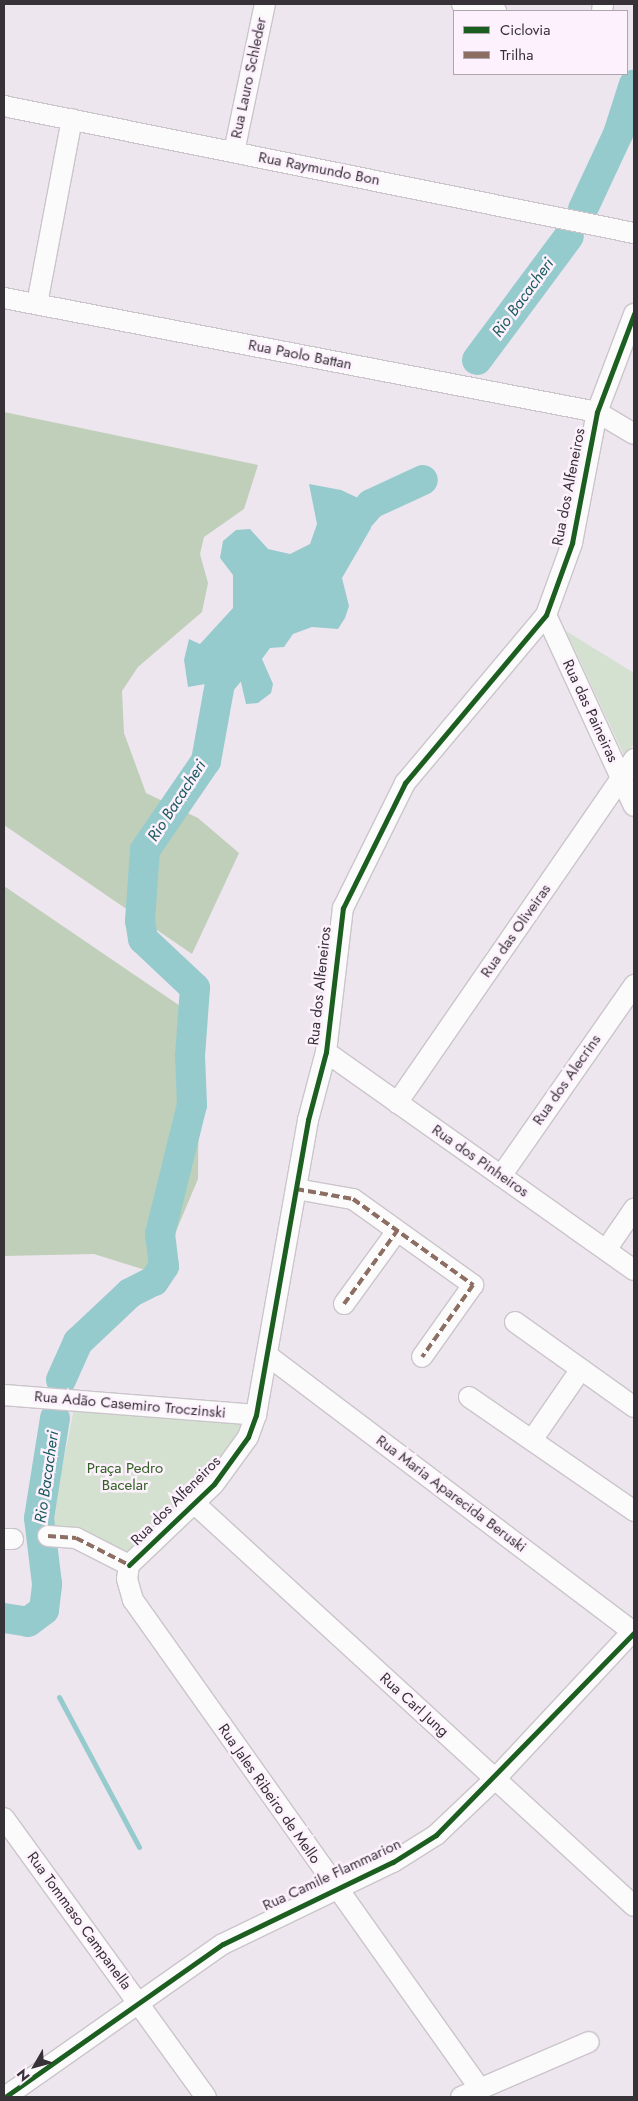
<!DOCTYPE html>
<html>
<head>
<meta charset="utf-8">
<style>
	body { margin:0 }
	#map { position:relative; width:638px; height:2101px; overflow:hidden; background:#eee6ee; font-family:Jost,sans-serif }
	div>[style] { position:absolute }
	.green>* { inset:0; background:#d4e0d0 }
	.forest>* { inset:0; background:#bfcfb9 }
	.water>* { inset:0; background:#96cbce }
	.stream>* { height:5px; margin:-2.5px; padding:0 2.5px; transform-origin:2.5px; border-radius:2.5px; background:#96cbce }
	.river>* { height:30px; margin:-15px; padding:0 15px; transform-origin:15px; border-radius:15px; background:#96cbce }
	.roads { filter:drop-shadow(1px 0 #cbc5cb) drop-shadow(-1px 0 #cbc5cb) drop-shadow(0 1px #cbc5cb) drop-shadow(0 -1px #cbc5cb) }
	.street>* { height:20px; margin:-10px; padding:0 10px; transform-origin:10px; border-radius:10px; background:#fcfbfc }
	.quiet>* { height:4px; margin-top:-2px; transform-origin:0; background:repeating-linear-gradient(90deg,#8d6e63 0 8px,transparent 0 12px) }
	.cycleway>* { height:5px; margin:-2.5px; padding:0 2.5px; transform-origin:2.5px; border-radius:2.5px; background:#1b5e20 }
	span { translate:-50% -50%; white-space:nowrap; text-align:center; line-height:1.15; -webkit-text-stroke:5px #fdf1fd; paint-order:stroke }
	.street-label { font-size:15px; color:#373238 }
	.park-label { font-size:15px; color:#316123 }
	.water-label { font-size:16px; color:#1a5c5e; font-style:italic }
	.frame { position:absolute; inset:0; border:5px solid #373238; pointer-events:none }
	.legend { position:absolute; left:453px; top:10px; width:175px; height:65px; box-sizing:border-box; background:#fdf1fd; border:1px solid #aea5ae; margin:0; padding:6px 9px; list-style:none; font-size:15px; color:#373238 }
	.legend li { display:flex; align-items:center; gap:10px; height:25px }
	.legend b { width:25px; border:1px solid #aea5ae }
	.north { position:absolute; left:10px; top:2041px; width:50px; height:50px; -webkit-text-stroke:4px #fdf1fd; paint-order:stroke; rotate:232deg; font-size:14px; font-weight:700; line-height:20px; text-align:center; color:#373238 }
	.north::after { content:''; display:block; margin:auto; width:18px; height:22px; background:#373238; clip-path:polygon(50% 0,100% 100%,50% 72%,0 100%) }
</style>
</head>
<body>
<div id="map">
	<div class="green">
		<div style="clip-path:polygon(566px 631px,634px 673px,634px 743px,625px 757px)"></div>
		<div style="clip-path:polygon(74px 1409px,244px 1424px,229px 1456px,128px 1560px,50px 1529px)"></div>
	</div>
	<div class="forest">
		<div style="clip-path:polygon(4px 412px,258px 465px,244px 509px,204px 537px,200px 554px,208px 583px,202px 612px,138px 667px,122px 691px,124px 733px,146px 793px,198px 818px,239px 853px,192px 954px,4px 825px)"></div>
		<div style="clip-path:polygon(4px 886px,189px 1012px,199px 1068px,198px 1179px,158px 1274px,94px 1254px,4px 1256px)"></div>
	</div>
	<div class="water">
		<div style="clip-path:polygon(309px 484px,341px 490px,371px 504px,371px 528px,342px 578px,349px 606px,345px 618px,338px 629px,312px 627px,293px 634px,284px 647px,270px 648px,262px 659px,273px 684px,271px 693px,258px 703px,246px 704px,240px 678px,188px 687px,184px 660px,189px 639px,200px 644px,233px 608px,233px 575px,220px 558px,223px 541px,236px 530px,250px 529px,268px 549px,290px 554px,310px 544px,317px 524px)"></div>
	</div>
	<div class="stream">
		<div style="left:28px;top:1622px;width:9px;rotate:69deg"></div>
		<div style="left:59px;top:1697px;width:170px;rotate:61.9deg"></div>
	</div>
	<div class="river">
		<div style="left:583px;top:209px;width:83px;rotate:-65deg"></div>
		<div style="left:618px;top:134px;width:52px;rotate:-72.3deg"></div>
		<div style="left:477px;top:360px;width:154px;rotate:-53.4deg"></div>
		<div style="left:344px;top:535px;width:41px;rotate:-48.9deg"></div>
		<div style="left:371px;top:504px;width:57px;rotate:-24.8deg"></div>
		<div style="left:61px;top:1380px;width:42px;rotate:-65.9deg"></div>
		<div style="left:78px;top:1342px;width:71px;rotate:-43.3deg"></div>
		<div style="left:130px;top:1293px;width:27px;rotate:-27deg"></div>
		<div style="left:154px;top:1281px;width:18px;rotate:-56deg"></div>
		<div style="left:164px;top:1266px;width:32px;rotate:-97deg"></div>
		<div style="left:160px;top:1234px;width:133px;rotate:-76.1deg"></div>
		<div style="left:192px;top:1105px;width:49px;rotate:-92.3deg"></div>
		<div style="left:190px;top:1056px;width:68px;rotate:-85.8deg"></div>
		<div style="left:195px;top:988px;width:71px;rotate:-136.7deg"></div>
		<div style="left:143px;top:939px;width:18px;rotate:-99deg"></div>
		<div style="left:140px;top:921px;width:71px;rotate:-86deg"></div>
		<div style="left:145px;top:850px;width:108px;rotate:-55.6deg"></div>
		<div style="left:206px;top:761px;width:79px;rotate:-79.8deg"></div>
		<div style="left:220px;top:683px;width:42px;rotate:-49.8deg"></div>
		<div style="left:4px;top:1618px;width:24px;rotate:9deg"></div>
		<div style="left:28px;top:1622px;width:20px;rotate:-37deg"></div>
		<div style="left:44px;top:1610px;width:26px;rotate:-83deg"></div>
		<div style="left:47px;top:1584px;width:66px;rotate:-96.9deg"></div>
		<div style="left:39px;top:1518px;width:101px;rotate:-80.9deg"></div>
	</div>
	<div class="roads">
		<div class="street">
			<div style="left:462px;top:4px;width:35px;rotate:12deg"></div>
			<div style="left:602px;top:11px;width:7px;rotate:-82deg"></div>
			<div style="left:4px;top:106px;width:643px;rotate:11.4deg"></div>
			<div style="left:234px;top:152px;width:151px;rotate:-78.2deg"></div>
			<div style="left:4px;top:298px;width:604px;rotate:10.88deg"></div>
			<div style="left:597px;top:412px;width:43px;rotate:30.7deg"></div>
			<div style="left:37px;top:304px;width:188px;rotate:-79.3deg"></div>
			<div style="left:546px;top:615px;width:210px;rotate:65.3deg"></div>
			<div style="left:326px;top:1052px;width:377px;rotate:35.3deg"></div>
			<div style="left:397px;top:1103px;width:418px;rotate:-55.4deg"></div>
			<div style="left:501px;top:1176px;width:233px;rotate:-55.1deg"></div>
			<div style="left:296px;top:1189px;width:58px;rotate:10deg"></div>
			<div style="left:353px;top:1199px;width:148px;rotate:35.6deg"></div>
			<div style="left:473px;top:1285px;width:88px;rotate:125.3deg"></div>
			<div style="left:606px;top:1250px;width:50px;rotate:-55.7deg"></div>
			<div style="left:344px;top:1304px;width:90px;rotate:-54deg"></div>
			<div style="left:515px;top:1322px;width:146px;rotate:35.5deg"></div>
			<div style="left:267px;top:1355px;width:460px;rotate:37.1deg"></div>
			<div style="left:4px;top:1395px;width:253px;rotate:4.5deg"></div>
			<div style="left:469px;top:1397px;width:201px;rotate:34.6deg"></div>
			<div style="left:532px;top:1440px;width:86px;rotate:-55.4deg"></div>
			<div style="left:195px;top:1504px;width:595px;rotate:42.48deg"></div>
			<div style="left:48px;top:1536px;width:28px;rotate:4deg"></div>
			<div style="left:76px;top:1538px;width:59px;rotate:27deg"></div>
			<div style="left:4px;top:1539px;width:9px"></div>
			<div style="left:129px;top:1565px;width:117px;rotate:-43.6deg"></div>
			<div style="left:214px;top:1484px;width:58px;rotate:-54.1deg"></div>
			<div style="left:248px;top:1437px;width:23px;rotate:-70deg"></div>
			<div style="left:256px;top:1415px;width:300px;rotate:-80deg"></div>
			<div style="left:308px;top:1120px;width:70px;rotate:-75.2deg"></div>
			<div style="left:326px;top:1052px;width:145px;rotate:-83.3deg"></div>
			<div style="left:343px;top:908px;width:140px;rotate:-63.6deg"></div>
			<div style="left:405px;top:783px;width:219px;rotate:-50deg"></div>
			<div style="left:546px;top:615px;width:77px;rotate:-70.1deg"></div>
			<div style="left:572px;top:543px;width:133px;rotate:-79.2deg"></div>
			<div style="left:597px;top:412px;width:105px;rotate:-69.3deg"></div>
			<div style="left:129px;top:1565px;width:14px;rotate:98deg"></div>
			<div style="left:127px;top:1579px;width:22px;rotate:74deg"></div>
			<div style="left:133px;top:1600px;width:600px;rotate:54.64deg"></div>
			<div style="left:4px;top:1818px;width:344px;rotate:54.1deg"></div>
			<div style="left:5px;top:2097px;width:266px;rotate:-35.1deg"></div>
			<div style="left:223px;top:1944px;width:189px;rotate:-25.8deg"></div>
			<div style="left:393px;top:1862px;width:51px;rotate:-32.1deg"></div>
			<div style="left:436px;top:1835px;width:81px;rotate:-43.5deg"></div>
			<div style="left:495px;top:1779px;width:201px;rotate:-47deg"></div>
			<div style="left:461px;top:2097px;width:139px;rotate:-23.3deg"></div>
		</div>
	</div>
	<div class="quiet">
		<div style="left:296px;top:1189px;width:58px;rotate:10deg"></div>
		<div style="left:353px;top:1199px;width:148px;rotate:35.6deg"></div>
		<div style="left:473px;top:1285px;width:88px;rotate:125.3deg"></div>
		<div style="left:344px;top:1304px;width:90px;rotate:-54deg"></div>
		<div style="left:48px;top:1536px;width:28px;rotate:4deg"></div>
		<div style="left:76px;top:1538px;width:59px;rotate:27deg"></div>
	</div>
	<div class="cycleway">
		<div style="left:129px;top:1565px;width:117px;rotate:-43.6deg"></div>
		<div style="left:214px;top:1484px;width:58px;rotate:-54.1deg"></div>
		<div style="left:248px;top:1437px;width:23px;rotate:-70deg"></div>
		<div style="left:256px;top:1415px;width:300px;rotate:-80deg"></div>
		<div style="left:308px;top:1120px;width:70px;rotate:-75.2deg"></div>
		<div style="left:326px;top:1052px;width:145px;rotate:-83.3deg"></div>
		<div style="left:343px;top:908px;width:140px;rotate:-63.6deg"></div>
		<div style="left:405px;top:783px;width:219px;rotate:-50deg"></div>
		<div style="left:546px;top:615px;width:77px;rotate:-70.1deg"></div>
		<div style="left:572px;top:543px;width:133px;rotate:-79.2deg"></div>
		<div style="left:597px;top:412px;width:105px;rotate:-69.3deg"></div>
		<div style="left:5px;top:2097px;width:266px;rotate:-35.1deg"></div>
		<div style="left:223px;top:1944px;width:189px;rotate:-25.8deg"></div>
		<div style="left:393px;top:1862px;width:51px;rotate:-32.1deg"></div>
		<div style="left:436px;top:1835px;width:283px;rotate:-45.6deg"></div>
	</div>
	<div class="street-label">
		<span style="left:249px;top:78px;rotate:-78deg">Rua Lauro Schleder</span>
		<span style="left:319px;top:169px;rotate:11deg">Rua Raymundo Bon</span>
		<span style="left:300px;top:355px;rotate:11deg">Rua Paolo Battan</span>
		<span style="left:569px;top:487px;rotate:-79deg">Rua dos Alfeneiros</span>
		<span style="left:590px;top:711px;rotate:65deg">Rua das Paineiras</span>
		<span style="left:516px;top:931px;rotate:-55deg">Rua das Oliveiras</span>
		<span style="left:320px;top:986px;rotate:-84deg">Rua dos Alfeneiros</span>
		<span style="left:567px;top:1080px;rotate:-55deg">Rua dos Alecrins</span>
		<span style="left:480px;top:1161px;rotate:35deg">Rua dos Pinheiros</span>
		<span style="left:130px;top:1405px;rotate:5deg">Rua Adão Casemiro Troczinski</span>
		<span style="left:451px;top:1494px;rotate:37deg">Rua Maria Aparecida Beruski</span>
		<span style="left:176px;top:1501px;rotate:-45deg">Rua dos Alfeneiros</span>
		<span style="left:414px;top:1705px;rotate:42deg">Rua Carl Jung</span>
		<span style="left:269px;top:1794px;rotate:55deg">Rua Jales Ribeiro de Mello</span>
		<span style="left:332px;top:1875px;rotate:-25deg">Rua Camile Flammarion</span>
		<span style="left:79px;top:1921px;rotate:54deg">Rua Tommaso Campanella</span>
	</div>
	<div class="park-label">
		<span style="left:125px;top:1477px">Praça Pedro<br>Bacelar</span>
	</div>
	<div class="water-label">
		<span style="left:523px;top:298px;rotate:-54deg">Rio Bacacheri</span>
		<span style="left:177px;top:801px;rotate:-57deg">Rio Bacacheri</span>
		<span style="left:47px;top:1477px;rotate:-82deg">Rio Bacacheri</span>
	</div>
	<div class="frame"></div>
	<ul class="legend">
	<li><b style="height:6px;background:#1b5e20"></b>Ciclovia</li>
	<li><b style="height:6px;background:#8d6e63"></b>Trilha</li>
	</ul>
	<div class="north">N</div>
</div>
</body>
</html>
